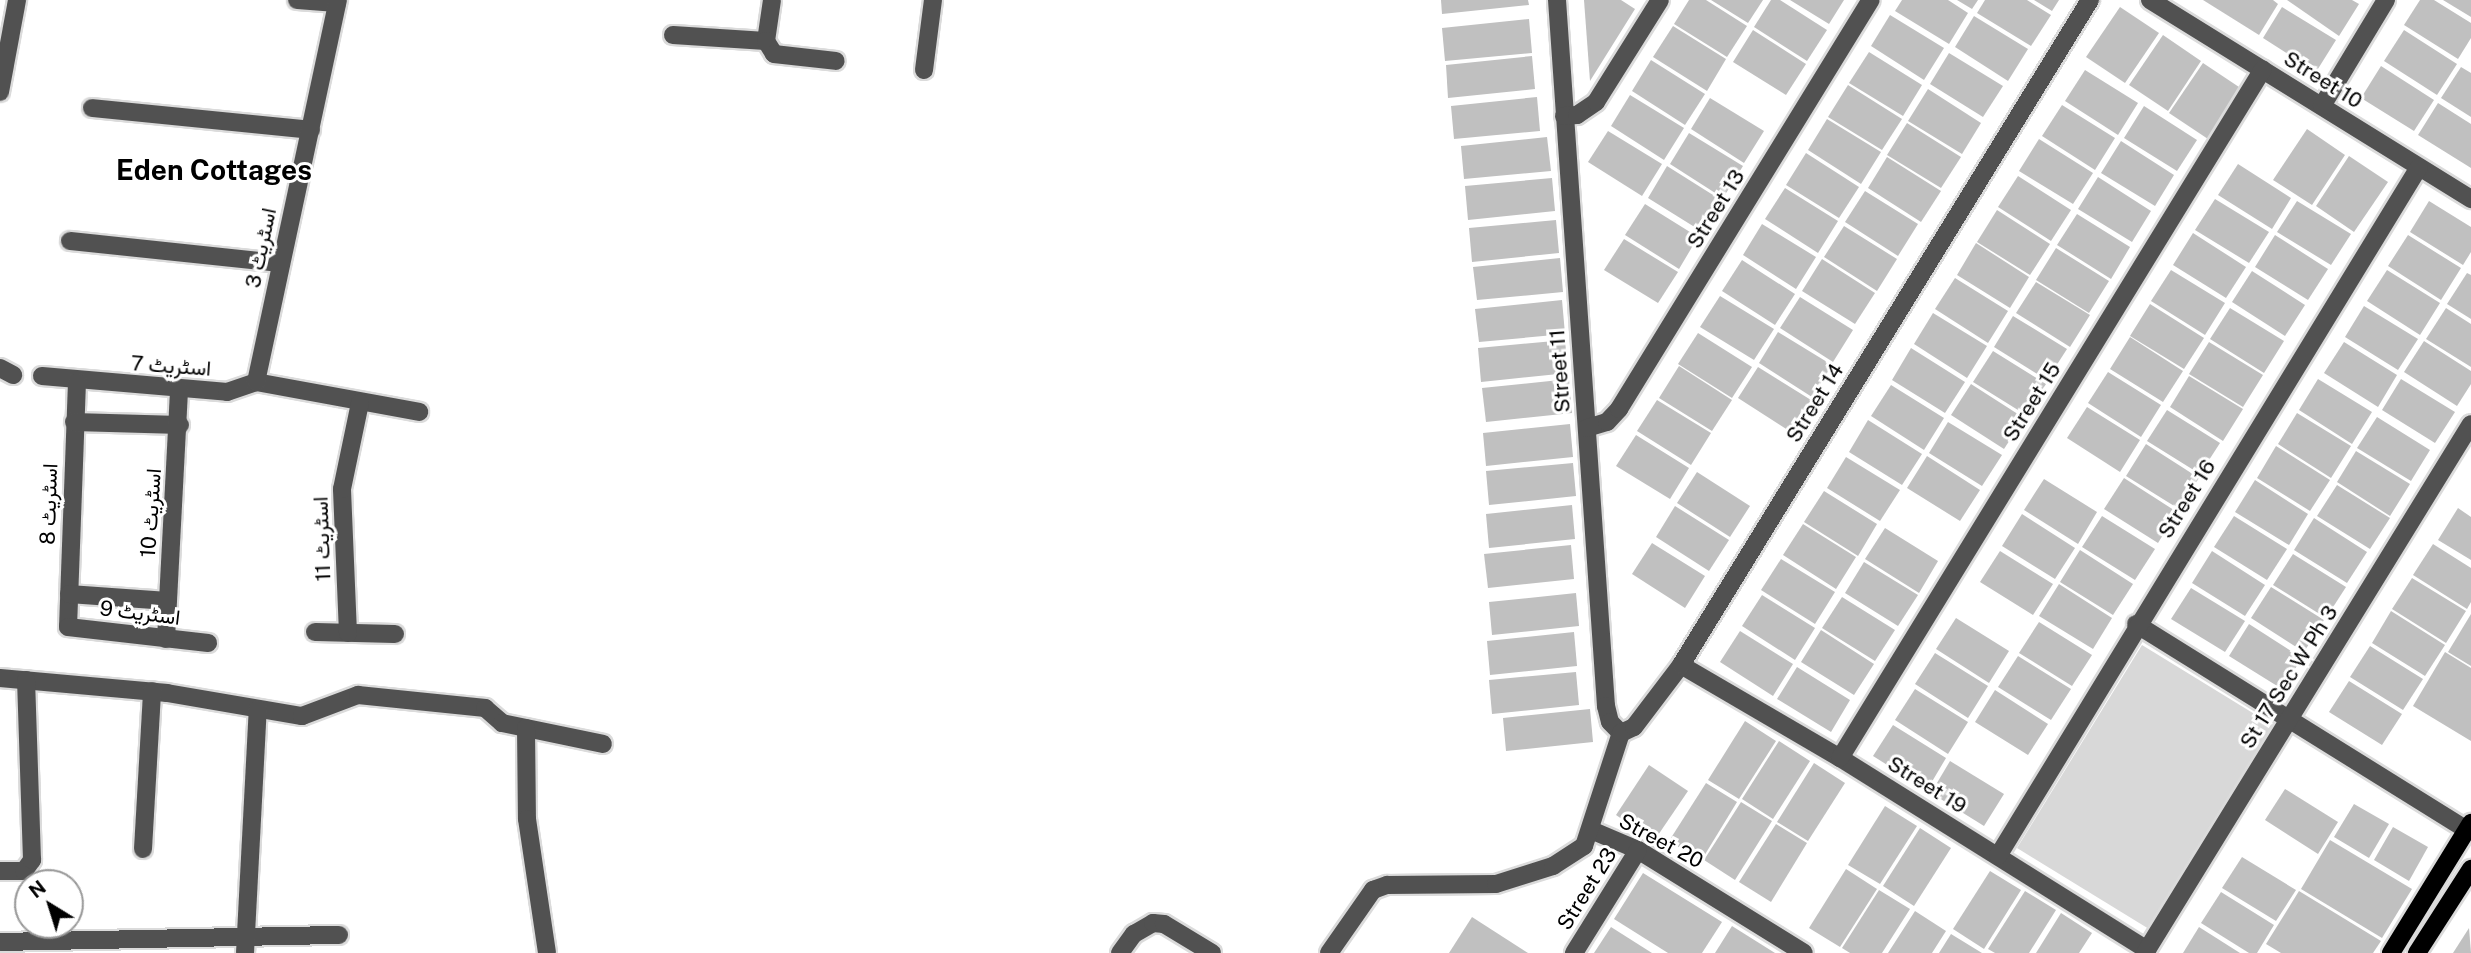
<!DOCTYPE html>
<html>
<head>
<meta charset="utf-8">
<style>
	body { margin:0 }
	#map { position:relative; width:2471px; height:953px; overflow:hidden; background:#fff; font-family:"Public Sans",Vazirmatn,sans-serif }
	div>[style] { position:absolute }
	.green>* { inset:0; background:#d8d8d8 }
	.building>* { inset:0; background:#c0c0c0 }
	.roads { filter:drop-shadow(2px 0 #dbdbdb) drop-shadow(-2px 0 #dbdbdb) drop-shadow(0 2px #dbdbdb) drop-shadow(0 -2px #dbdbdb) }
	.minor>* { height:18px; margin:-9px; padding:0 9px; transform-origin:9px; border-radius:9px; background:#515151 }
	.major>* { height:18px; margin:-9px; padding:0 9px; transform-origin:9px; border-radius:9px; background:#000 }
	span { translate:-50% -50%; white-space:nowrap; text-align:center; line-height:1.15; -webkit-text-stroke:6px #fff; paint-order:stroke }
	.street-label { font-size:21px; color:#000 }
	.district-label { font-size:28px; color:#000; font-weight:700 }
	.north { position:absolute; left:14px; top:869px; width:70px; height:70px; box-sizing:border-box; background:#fff; border:2px solid #999; border-radius:50%; rotate:322deg; font-size:19px; font-weight:700; line-height:28px; text-align:center; color:#000 }
	.north::after { content:''; display:block; margin:auto; width:24px; height:32px; background:#000; clip-path:polygon(50% 0,100% 100%,50% 72%,0 100%) }
</style>
</head>
<body>
<div id="map">
	<div class="green">
		<div style="clip-path:polygon(2142px 645px,2274px 726px,2149px 929px,2017px 848px)"></div>
	</div>
	<div class="building">
		<div style="clip-path:polygon(1441px 0,1528px 0,1529px 5px,1442px 14px)"></div>
		<div style="clip-path:polygon(1584px 0,1621px 0,1635px 9px,1590px 81px)"></div>
		<div style="clip-path:polygon(1689px 0,1706px 0,1747px 26px,1727px 57px,1674px 24px)"></div>
		<div style="clip-path:polygon(1711px 0,1763px 0,1748px 23px)"></div>
		<div style="clip-path:polygon(1771px 0,1780px 0,1827px 30px,1807px 61px,1754px 27px)"></div>
		<div style="clip-path:polygon(1790px 0,1844px 0,1829px 24px)"></div>
		<div style="clip-path:polygon(1902px 0,1948px 0,1968px 13px,1949px 44px,1895px 11px)"></div>
		<div style="clip-path:polygon(1957px 0,1978px 0,1972px 9px)"></div>
		<div style="clip-path:polygon(1985px 0,2027px 0,2051px 15px,2031px 46px,1977px 13px)"></div>
		<div style="clip-path:polygon(2034px 0,2059px 0,2052px 11px)"></div>
		<div style="clip-path:polygon(2203px 0,2273px 0,2278px 4px,2259px 35px)"></div>
		<div style="clip-path:polygon(2287px 0,2352px 0,2359px 4px,2339px 36px)"></div>
		<div style="clip-path:polygon(2420px 0,2434px 0,2471px 23px,2471px 38px,2458px 59px,2404px 25px)"></div>
		<div style="clip-path:polygon(2443px 0,2471px 0,2471px 17px)"></div>
		<div style="clip-path:polygon(2120px 7px,2159px 33px,2125px 83px,2086px 57px)"></div>
		<div style="clip-path:polygon(2282px 7px,2336px 40px,2316px 72px,2263px 38px)"></div>
		<div style="clip-path:polygon(1890px 15px,1944px 48px,1924px 80px,1871px 46px)"></div>
		<div style="clip-path:polygon(1974px 16px,2028px 49px,2008px 81px,1955px 47px)"></div>
		<div style="clip-path:polygon(1529px 19px,1532px 53px,1445px 61px,1442px 28px)"></div>
		<div style="clip-path:polygon(1673px 26px,1726px 59px,1707px 91px,1653px 57px)"></div>
		<div style="clip-path:polygon(1753px 30px,1806px 64px,1786px 95px,1733px 62px)"></div>
		<div style="clip-path:polygon(2404px 30px,2457px 64px,2437px 95px,2384px 61px)"></div>
		<div style="clip-path:polygon(2163px 35px,2201px 61px,2168px 111px,2129px 85px)"></div>
		<div style="clip-path:polygon(1869px 52px,1922px 85px,1903px 116px,1849px 83px)"></div>
		<div style="clip-path:polygon(1949px 53px,2003px 86px,1983px 117px,1930px 84px)"></div>
		<div style="clip-path:polygon(1532px 56px,1535px 89px,1448px 98px,1446px 65px)"></div>
		<div style="clip-path:polygon(1651px 60px,1705px 94px,1685px 125px,1632px 91px)"></div>
		<div style="clip-path:polygon(2203px 63px,2242px 89px,2208px 139px,2169px 113px)"></div>
		<div style="clip-path:polygon(2381px 66px,2434px 100px,2414px 131px,2361px 98px)"></div>
		<div style="clip-path:polygon(2461px 67px,2471px 73px,2471px 117px,2441px 98px)"></div>
		<div style="clip-path:polygon(2085px 70px,2138px 103px,2118px 135px,2065px 101px)"></div>
		<div style="clip-path:polygon(1848px 85px,1902px 119px,1882px 150px,1828px 117px)"></div>
		<div style="clip-path:polygon(1928px 89px,1981px 123px,1962px 154px,1908px 121px)"></div>
		<div style="clip-path:polygon(1630px 95px,1684px 128px,1664px 160px,1611px 126px)"></div>
		<div style="clip-path:polygon(1537px 97px,1540px 131px,1454px 139px,1451px 106px)"></div>
		<div style="clip-path:polygon(1710px 98px,1764px 131px,1744px 163px,1691px 129px)"></div>
		<div style="clip-path:polygon(2438px 103px,2471px 124px,2471px 168px,2418px 135px)"></div>
		<div style="clip-path:polygon(2062px 105px,2115px 138px,2095px 170px,2042px 136px)"></div>
		<div style="clip-path:polygon(2144px 106px,2197px 140px,2177px 171px,2124px 138px)"></div>
		<div style="clip-path:polygon(1827px 119px,1881px 152px,1861px 184px,1808px 150px)"></div>
		<div style="clip-path:polygon(1907px 123px,1961px 157px,1941px 188px,1887px 155px)"></div>
		<div style="clip-path:polygon(2307px 129px,2345px 155px,2312px 205px,2273px 180px)"></div>
		<div style="clip-path:polygon(1608px 131px,1662px 164px,1642px 196px,1588px 162px)"></div>
		<div style="clip-path:polygon(1689px 133px,1743px 166px,1723px 198px,1670px 164px)"></div>
		<div style="clip-path:polygon(1547px 137px,1551px 171px,1464px 179px,1461px 146px)"></div>
		<div style="clip-path:polygon(2039px 139px,2093px 173px,2073px 204px,2019px 171px)"></div>
		<div style="clip-path:polygon(2121px 141px,2174px 175px,2155px 206px,2101px 173px)"></div>
		<div style="clip-path:polygon(1806px 153px,1859px 187px,1839px 218px,1786px 185px)"></div>
		<div style="clip-path:polygon(2349px 156px,2388px 182px,2354px 232px,2316px 206px)"></div>
		<div style="clip-path:polygon(1887px 157px,1941px 191px,1921px 222px,1868px 188px)"></div>
		<div style="clip-path:polygon(2238px 164px,2291px 198px,2272px 229px,2218px 195px)"></div>
		<div style="clip-path:polygon(1667px 166px,1721px 200px,1701px 231px,1648px 198px)"></div>
		<div style="clip-path:polygon(2018px 176px,2071px 210px,2051px 241px,1998px 207px)"></div>
		<div style="clip-path:polygon(2098px 177px,2151px 211px,2132px 242px,2078px 209px)"></div>
		<div style="clip-path:polygon(1552px 178px,1555px 211px,1468px 220px,1465px 186px)"></div>
		<div style="clip-path:polygon(1785px 188px,1838px 221px,1818px 253px,1765px 219px)"></div>
		<div style="clip-path:polygon(1865px 191px,1918px 224px,1898px 256px,1845px 222px)"></div>
		<div style="clip-path:polygon(2215px 199px,2269px 232px,2249px 263px,2195px 230px)"></div>
		<div style="clip-path:polygon(2297px 201px,2351px 234px,2331px 265px,2277px 232px)"></div>
		<div style="clip-path:polygon(2429px 201px,2471px 227px,2471px 252px,2463px 265px,2410px 232px)"></div>
		<div style="clip-path:polygon(1645px 204px,1698px 237px,1679px 269px,1625px 235px)"></div>
		<div style="clip-path:polygon(1997px 210px,2050px 244px,2030px 275px,1977px 242px)"></div>
		<div style="clip-path:polygon(2077px 214px,2130px 247px,2111px 279px,2057px 245px)"></div>
		<div style="clip-path:polygon(1556px 220px,1559px 253px,1472px 262px,1469px 228px)"></div>
		<div style="clip-path:polygon(1762px 224px,1816px 257px,1796px 289px,1743px 255px)"></div>
		<div style="clip-path:polygon(1844px 226px,1897px 259px,1877px 291px,1824px 257px)"></div>
		<div style="clip-path:polygon(2193px 233px,2246px 267px,2226px 298px,2173px 265px)"></div>
		<div style="clip-path:polygon(2275px 235px,2328px 269px,2308px 300px,2255px 267px)"></div>
		<div style="clip-path:polygon(2408px 235px,2461px 268px,2441px 300px,2388px 266px)"></div>
		<div style="clip-path:polygon(1624px 239px,1678px 272px,1658px 303px,1604px 270px)"></div>
		<div style="clip-path:polygon(1976px 243px,2029px 277px,2010px 308px,1957px 275px)"></div>
		<div style="clip-path:polygon(2056px 248px,2109px 281px,2089px 313px,2036px 280px)"></div>
		<div style="clip-path:polygon(1560px 258px,1563px 292px,1477px 300px,1473px 267px)"></div>
		<div style="clip-path:polygon(1822px 259px,1875px 293px,1855px 324px,1802px 291px)"></div>
		<div style="clip-path:polygon(1742px 260px,1795px 294px,1775px 325px,1722px 291px)"></div>
		<div style="clip-path:polygon(2171px 270px,2225px 303px,2205px 335px,2151px 301px)"></div>
		<div style="clip-path:polygon(2387px 270px,2440px 303px,2420px 335px,2367px 301px)"></div>
		<div style="clip-path:polygon(2252px 271px,2305px 305px,2285px 336px,2232px 302px)"></div>
		<div style="clip-path:polygon(2467px 273px,2471px 275px,2471px 319px,2447px 304px)"></div>
		<div style="clip-path:polygon(1955px 278px,2008px 311px,1988px 343px,1935px 309px)"></div>
		<div style="clip-path:polygon(2036px 282px,2090px 315px,2070px 347px,2016px 313px)"></div>
		<div style="clip-path:polygon(1720px 296px,1774px 329px,1754px 360px,1700px 327px)"></div>
		<div style="clip-path:polygon(1800px 297px,1853px 330px,1833px 362px,1780px 328px)"></div>
		<div style="clip-path:polygon(1562px 300px,1565px 334px,1479px 342px,1475px 309px)"></div>
		<div style="clip-path:polygon(2150px 304px,2204px 338px,2184px 369px,2130px 336px)"></div>
		<div style="clip-path:polygon(2364px 306px,2418px 339px,2398px 370px,2345px 337px)"></div>
		<div style="clip-path:polygon(2230px 308px,2284px 341px,2264px 373px,2210px 339px)"></div>
		<div style="clip-path:polygon(2446px 308px,2471px 324px,2471px 367px,2426px 339px)"></div>
		<div style="clip-path:polygon(1933px 313px,1987px 346px,1967px 378px,1914px 344px)"></div>
		<div style="clip-path:polygon(2013px 316px,2067px 349px,2047px 380px,1994px 347px)"></div>
		<div style="clip-path:polygon(1778px 332px,1832px 365px,1812px 397px,1759px 363px)"></div>
		<div style="clip-path:polygon(1698px 333px,1752px 367px,1732px 398px,1678px 364px)"></div>
		<div style="clip-path:polygon(2130px 337px,2183px 371px,2163px 402px,2110px 369px)"></div>
		<div style="clip-path:polygon(1565px 340px,1568px 373px,1481px 382px,1478px 348px)"></div>
		<div style="clip-path:polygon(2424px 341px,2471px 371px,2471px 384px,2457px 406px,2404px 372px)"></div>
		<div style="clip-path:polygon(2209px 342px,2263px 375px,2243px 407px,2189px 374px)"></div>
		<div style="clip-path:polygon(2344px 342px,2397px 375px,2378px 407px,2324px 373px)"></div>
		<div style="clip-path:polygon(1911px 348px,1965px 382px,1945px 413px,1892px 380px)"></div>
		<div style="clip-path:polygon(1993px 351px,2046px 384px,2026px 415px,1973px 382px)"></div>
		<div style="clip-path:polygon(1679px 366px,1732px 400px,1712px 431px,1659px 398px)"></div>
		<div style="clip-path:polygon(1758px 367px,1811px 400px,1791px 432px,1738px 398px)"></div>
		<div style="clip-path:polygon(2108px 372px,2161px 405px,2141px 437px,2088px 403px)"></div>
		<div style="clip-path:polygon(2189px 376px,2243px 409px,2223px 441px,2170px 407px)"></div>
		<div style="clip-path:polygon(1569px 379px,1572px 413px,1486px 422px,1482px 388px)"></div>
		<div style="clip-path:polygon(2318px 379px,2372px 412px,2352px 444px,2299px 410px)"></div>
		<div style="clip-path:polygon(2401px 379px,2455px 412px,2435px 443px,2382px 410px)"></div>
		<div style="clip-path:polygon(1971px 384px,2024px 418px,2004px 449px,1951px 415px)"></div>
		<div style="clip-path:polygon(1891px 385px,1944px 418px,1924px 450px,1871px 416px)"></div>
		<div style="clip-path:polygon(1657px 400px,1711px 433px,1691px 465px,1637px 431px)"></div>
		<div style="clip-path:polygon(2087px 407px,2140px 440px,2120px 472px,2067px 438px)"></div>
		<div style="clip-path:polygon(2167px 410px,2220px 443px,2200px 474px,2147px 441px)"></div>
		<div style="clip-path:polygon(2297px 413px,2351px 446px,2331px 478px,2278px 444px)"></div>
		<div style="clip-path:polygon(2377px 417px,2430px 450px,2411px 481px,2357px 448px)"></div>
		<div style="clip-path:polygon(1868px 420px,1922px 454px,1902px 485px,1849px 452px)"></div>
		<div style="clip-path:polygon(1948px 422px,2002px 455px,1982px 486px,1929px 453px)"></div>
		<div style="clip-path:polygon(1570px 424px,1573px 457px,1486px 466px,1483px 433px)"></div>
		<div style="clip-path:polygon(1636px 435px,1689px 468px,1670px 499px,1616px 466px)"></div>
		<div style="clip-path:polygon(2146px 444px,2199px 478px,2179px 509px,2126px 476px)"></div>
		<div style="clip-path:polygon(2276px 446px,2330px 480px,2310px 511px,2257px 478px)"></div>
		<div style="clip-path:polygon(2356px 451px,2410px 484px,2390px 516px,2337px 482px)"></div>
		<div style="clip-path:polygon(1927px 456px,1980px 490px,1960px 521px,1907px 488px)"></div>
		<div style="clip-path:polygon(1846px 457px,1900px 490px,1880px 521px,1827px 488px)"></div>
		<div style="clip-path:polygon(1573px 463px,1576px 496px,1489px 505px,1486px 471px)"></div>
		<div style="clip-path:polygon(1697px 472px,1750px 506px,1730px 537px,1677px 503px)"></div>
		<div style="clip-path:polygon(2124px 478px,2177px 512px,2158px 543px,2104px 509px)"></div>
		<div style="clip-path:polygon(2044px 479px,2097px 512px,2078px 544px,2024px 510px)"></div>
		<div style="clip-path:polygon(2255px 480px,2308px 514px,2289px 545px,2235px 512px)"></div>
		<div style="clip-path:polygon(2337px 485px,2390px 518px,2370px 549px,2317px 516px)"></div>
		<div style="clip-path:polygon(1824px 491px,1877px 524px,1858px 556px,1804px 522px)"></div>
		<div style="clip-path:polygon(1572px 505px,1575px 539px,1489px 548px,1486px 514px)"></div>
		<div style="clip-path:polygon(1675px 506px,1729px 540px,1709px 571px,1656px 537px)"></div>
		<div style="clip-path:polygon(2458px 508px,2471px 517px,2471px 560px,2438px 540px)"></div>
		<div style="clip-path:polygon(2022px 514px,2075px 548px,2055px 579px,2002px 546px)"></div>
		<div style="clip-path:polygon(2102px 516px,2155px 549px,2135px 580px,2082px 547px)"></div>
		<div style="clip-path:polygon(2234px 516px,2287px 549px,2267px 580px,2214px 547px)"></div>
		<div style="clip-path:polygon(2314px 518px,2367px 552px,2347px 583px,2294px 550px)"></div>
		<div style="clip-path:polygon(1803px 524px,1856px 557px,1836px 589px,1783px 555px)"></div>
		<div style="clip-path:polygon(1885px 528px,1938px 561px,1919px 593px,1865px 559px)"></div>
		<div style="clip-path:polygon(1652px 543px,1705px 576px,1685px 608px,1632px 574px)"></div>
		<div style="clip-path:polygon(2433px 544px,2471px 568px,2471px 602px,2467px 609px,2413px 575px)"></div>
		<div style="clip-path:polygon(1571px 545px,1574px 579px,1488px 588px,1484px 554px)"></div>
		<div style="clip-path:polygon(2080px 550px,2133px 584px,2113px 615px,2060px 582px)"></div>
		<div style="clip-path:polygon(2000px 551px,2053px 584px,2033px 615px,1980px 582px)"></div>
		<div style="clip-path:polygon(2212px 551px,2265px 585px,2245px 616px,2192px 583px)"></div>
		<div style="clip-path:polygon(2293px 554px,2346px 587px,2326px 618px,2273px 585px)"></div>
		<div style="clip-path:polygon(1781px 559px,1835px 592px,1815px 624px,1761px 590px)"></div>
		<div style="clip-path:polygon(1864px 562px,1918px 595px,1898px 626px,1845px 593px)"></div>
		<div style="clip-path:polygon(2412px 578px,2466px 611px,2446px 643px,2392px 609px)"></div>
		<div style="clip-path:polygon(2059px 584px,2112px 618px,2093px 649px,2039px 616px)"></div>
		<div style="clip-path:polygon(2271px 587px,2324px 620px,2304px 652px,2251px 618px)"></div>
		<div style="clip-path:polygon(2191px 588px,2245px 621px,2225px 652px,2171px 619px)"></div>
		<div style="clip-path:polygon(1576px 593px,1579px 626px,1492px 635px,1489px 602px)"></div>
		<div style="clip-path:polygon(1762px 595px,1815px 628px,1795px 660px,1742px 626px)"></div>
		<div style="clip-path:polygon(1842px 597px,1895px 630px,1875px 661px,1822px 628px)"></div>
		<div style="clip-path:polygon(2391px 611px,2445px 645px,2425px 676px,2372px 643px)"></div>
		<div style="clip-path:polygon(2471px 614px,2471px 666px,2448px 652px)"></div>
		<div style="clip-path:polygon(1956px 618px,2009px 651px,1989px 683px,1936px 649px)"></div>
		<div style="clip-path:polygon(2039px 622px,2092px 655px,2072px 686px,2019px 653px)"></div>
		<div style="clip-path:polygon(2249px 624px,2302px 658px,2282px 689px,2229px 656px)"></div>
		<div style="clip-path:polygon(1821px 630px,1874px 664px,1854px 695px,1801px 662px)"></div>
		<div style="clip-path:polygon(1740px 631px,1793px 664px,1773px 696px,1720px 662px)"></div>
		<div style="clip-path:polygon(1574px 632px,1577px 666px,1490px 675px,1487px 641px)"></div>
		<div style="clip-path:polygon(2370px 646px,2423px 679px,2403px 710px,2350px 677px)"></div>
		<div style="clip-path:polygon(2445px 652px,2471px 668px,2471px 741px,2413px 706px)"></div>
		<div style="clip-path:polygon(1935px 653px,1988px 686px,1968px 718px,1915px 684px)"></div>
		<div style="clip-path:polygon(2018px 656px,2071px 689px,2051px 720px,1998px 687px)"></div>
		<div style="clip-path:polygon(1797px 667px,1850px 700px,1831px 732px,1777px 699px)"></div>
		<div style="clip-path:polygon(1576px 672px,1579px 705px,1492px 714px,1489px 680px)"></div>
		<div style="clip-path:polygon(2349px 681px,2402px 714px,2382px 745px,2329px 712px)"></div>
		<div style="clip-path:polygon(1915px 689px,1968px 722px,1948px 754px,1895px 720px)"></div>
		<div style="clip-path:polygon(1995px 690px,2048px 724px,2028px 755px,1975px 722px)"></div>
		<div style="clip-path:polygon(1590px 709px,1593px 742px,1506px 751px,1503px 718px)"></div>
		<div style="clip-path:polygon(1745px 721px,1776px 741px,1739px 799px,1708px 780px)"></div>
		<div style="clip-path:polygon(1893px 725px,1946px 758px,1927px 790px,1873px 756px)"></div>
		<div style="clip-path:polygon(1779px 741px,1810px 761px,1773px 819px,1742px 799px)"></div>
		<div style="clip-path:polygon(1950px 761px,2004px 794px,1984px 826px,1931px 793px)"></div>
		<div style="clip-path:polygon(1814px 763px,1845px 783px,1808px 841px,1777px 822px)"></div>
		<div style="clip-path:polygon(1649px 765px,1688px 791px,1654px 841px,1616px 815px)"></div>
		<div style="clip-path:polygon(1706px 783px,1737px 802px,1701px 861px,1669px 841px)"></div>
		<div style="clip-path:polygon(2285px 789px,2338px 822px,2318px 854px,2265px 820px)"></div>
		<div style="clip-path:polygon(1741px 802px,1772px 821px,1735px 880px,1704px 860px)"></div>
		<div style="clip-path:polygon(2354px 804px,2389px 824px,2369px 858px,2334px 837px)"></div>
		<div style="clip-path:polygon(1885px 806px,1917px 826px,1880px 884px,1848px 865px)"></div>
		<div style="clip-path:polygon(1776px 824px,1807px 843px,1771px 902px,1739px 882px)"></div>
		<div style="clip-path:polygon(2393px 827px,2428px 847px,2409px 881px,2374px 860px)"></div>
		<div style="clip-path:polygon(1920px 828px,1951px 848px,1914px 906px,1883px 886px)"></div>
		<div style="clip-path:polygon(2330px 840px,2412px 889px,2382px 938px,2301px 889px)"></div>
		<div style="clip-path:polygon(2242px 857px,2296px 890px,2276px 921px,2222px 888px)"></div>
		<div style="clip-path:polygon(1846px 869px,1877px 889px,1840px 947px,1809px 928px)"></div>
		<div style="clip-path:polygon(1990px 871px,2021px 890px,1984px 949px,1953px 929px)"></div>
		<div style="clip-path:polygon(1643px 873px,1722px 922px,1702px 953px,1668px 953px,1614px 919px)"></div>
		<div style="clip-path:polygon(1879px 890px,1910px 909px,1882px 953px,1850px 953px,1842px 948px)"></div>
		<div style="clip-path:polygon(2025px 891px,2056px 910px,2029px 953px,1995px 953px,1988px 949px)"></div>
		<div style="clip-path:polygon(2299px 891px,2381px 941px,2373px 953px,2281px 953px,2266px 944px)"></div>
		<div style="clip-path:polygon(2221px 892px,2274px 925px,2257px 953px,2249px 953px,2201px 923px)"></div>
		<div style="clip-path:polygon(1915px 911px,1946px 931px,1932px 953px,1888px 953px)"></div>
		<div style="clip-path:polygon(2061px 913px,2092px 933px,2079px 953px,2036px 953px)"></div>
		<div style="clip-path:polygon(1472px 917px,1528px 953px,1449px 953px)"></div>
		<div style="clip-path:polygon(1732px 926px,1775px 953px,1715px 953px)"></div>
		<div style="clip-path:polygon(1611px 927px,1652px 953px,1594px 953px)"></div>
		<div style="clip-path:polygon(2199px 927px,2240px 953px,2183px 953px)"></div>
		<div style="clip-path:polygon(2469px 928px,2471px 953px,2453px 953px)"></div>
		<div style="clip-path:polygon(1951px 934px,1982px 953px,1939px 953px)"></div>
	</div>
	<div class="roads">
		<div class="minor">
			<div style="left:297px;top:0;width:40px;rotate:4.3deg"></div>
			<div style="left:1557px;top:0;width:708px;rotate:86.03deg"></div>
			<div style="left:1606px;top:706px;width:16px;rotate:76deg"></div>
			<div style="left:1610px;top:722px;width:16px;rotate:45deg"></div>
			<div style="left:2150px;top:0;width:378px;rotate:31.8deg"></div>
			<div style="left:673px;top:35px;width:93px;rotate:3.7deg"></div>
			<div style="left:766px;top:41px;width:41px;rotate:-81.7deg"></div>
			<div style="left:766px;top:41px;width:15px;rotate:58deg"></div>
			<div style="left:774px;top:54px;width:62px;rotate:6.4deg"></div>
			<div style="left:924px;top:70px;width:71px;rotate:-82.7deg"></div>
			<div style="left:0;top:92px;width:94px;rotate:-79.5deg"></div>
			<div style="left:2322px;top:106px;width:124px;rotate:-58.9deg"></div>
			<div style="left:92px;top:108px;width:220px;rotate:5.7deg"></div>
			<div style="left:1564px;top:116px;width:13px;rotate:-4deg"></div>
			<div style="left:1577px;top:115px;width:23px;rotate:-34deg"></div>
			<div style="left:1596px;top:102px;width:120px;rotate:-57.9deg"></div>
			<div style="left:70px;top:241px;width:212px;rotate:6deg"></div>
			<div style="left:0;top:368px;width:15px;rotate:28deg"></div>
			<div style="left:42px;top:376px;width:186px;rotate:4.9deg"></div>
			<div style="left:227px;top:392px;width:31px;rotate:-19deg"></div>
			<div style="left:256px;top:382px;width:166px;rotate:10.4deg"></div>
			<div style="left:77px;top:382px;width:245px;rotate:92.1deg"></div>
			<div style="left:68px;top:627px;width:141px;rotate:6.5deg"></div>
			<div style="left:256px;top:382px;width:391px;rotate:-77.9deg"></div>
			<div style="left:74px;top:422px;width:106px;rotate:1.6deg"></div>
			<div style="left:1587px;top:428px;width:21px;rotate:-17deg"></div>
			<div style="left:1607px;top:422px;width:18px;rotate:-47deg"></div>
			<div style="left:1619px;top:409px;width:480px;rotate:-58.4deg"></div>
			<div style="left:69px;top:594px;width:99px;rotate:4deg"></div>
			<div style="left:2136px;top:624px;width:390px;rotate:31.9deg"></div>
			<div style="left:315px;top:632px;width:80px;rotate:1.4deg"></div>
			<div style="left:348px;top:633px;width:144px;rotate:-92.4deg"></div>
			<div style="left:342px;top:489px;width:88px;rotate:-78.2deg"></div>
			<div style="left:166px;top:639px;width:250px;rotate:-87deg"></div>
			<div style="left:1681px;top:665px;width:184px;rotate:30.3deg"></div>
			<div style="left:1840px;top:758px;width:362px;rotate:32deg"></div>
			<div style="left:0;top:678px;width:168px;rotate:5.1deg"></div>
			<div style="left:167px;top:693px;width:137px;rotate:9.7deg"></div>
			<div style="left:302px;top:716px;width:60px;rotate:-20.6deg"></div>
			<div style="left:358px;top:695px;width:128px;rotate:5.8deg"></div>
			<div style="left:485px;top:708px;width:23px;rotate:41deg"></div>
			<div style="left:502px;top:723px;width:103px;rotate:11.7deg"></div>
			<div style="left:526px;top:728px;width:91px;rotate:89.4deg"></div>
			<div style="left:527px;top:819px;width:135px;rotate:81.5deg"></div>
			<div style="left:1840px;top:758px;width:808px;rotate:-58.45deg"></div>
			<div style="left:1591px;top:830px;width:51px;rotate:23.1deg"></div>
			<div style="left:1638px;top:850px;width:195px;rotate:31.8deg"></div>
			<div style="left:143px;top:849px;width:158px;rotate:-86.7deg"></div>
			<div style="left:1998px;top:856px;width:807px;rotate:-58.57deg"></div>
			<div style="left:0;top:871px;width:24px"></div>
			<div style="left:24px;top:871px;width:14px;rotate:-54deg"></div>
			<div style="left:32px;top:860px;width:180px;rotate:-91.9deg"></div>
			<div style="left:0;top:942px;width:339px;rotate:-1.2deg"></div>
			<div style="left:245px;top:953px;width:244px;rotate:-87deg"></div>
			<div style="left:1120px;top:953px;width:24px;rotate:-54deg"></div>
			<div style="left:1134px;top:934px;width:22px;rotate:-30deg"></div>
			<div style="left:1153px;top:923px;width:11px;rotate:5deg"></div>
			<div style="left:1164px;top:924px;width:56px;rotate:31.1deg"></div>
			<div style="left:1329px;top:953px;width:77px;rotate:-55.1deg"></div>
			<div style="left:1373px;top:890px;width:15px;rotate:-20deg"></div>
			<div style="left:1387px;top:885px;width:109px;rotate:-0.5deg"></div>
			<div style="left:1496px;top:884px;width:60px;rotate:-17.5deg"></div>
			<div style="left:1553px;top:866px;width:37px;rotate:-33deg"></div>
			<div style="left:1584px;top:846px;width:119px;rotate:-71.9deg"></div>
			<div style="left:1621px;top:733px;width:14px;rotate:-25deg"></div>
			<div style="left:1634px;top:727px;width:78px;rotate:-52.8deg"></div>
			<div style="left:1681px;top:665px;width:781px;rotate:-58.41deg"></div>
			<div style="left:1574px;top:953px;width:121px;rotate:-58.1deg"></div>
			<div style="left:2145px;top:953px;width:621px;rotate:-58.36deg"></div>
		</div>
		<div class="major">
			<div style="left:2391px;top:953px;width:153px;rotate:-58.4deg"></div>
			<div style="left:2417px;top:953px;width:100px;rotate:-57.3deg"></div>
		</div>
	</div>
	<div class="street-label">
		<span style="left:2323px;top:80px;rotate:32deg">Street 10</span>
		<span style="left:1716px;top:209px;rotate:-58deg">Street 13</span>
		<span style="left:261px;top:248px;rotate:-78deg">اسٹریٹ 3</span>
		<span style="left:171px;top:366px;rotate:4deg">اسٹریٹ 7</span>
		<span style="left:1560px;top:371px;rotate:-94deg">Street 11</span>
		<span style="left:2032px;top:402px;rotate:-58deg">Street 15</span>
		<span style="left:1815px;top:403px;rotate:-58deg">Street 14</span>
		<span style="left:2187px;top:499px;rotate:-58deg">Street 16</span>
		<span style="left:49px;top:504px;rotate:-88deg">اسٹریٹ 8</span>
		<span style="left:151px;top:513px;rotate:-86deg">اسٹریٹ 10</span>
		<span style="left:322px;top:539px;rotate:-92deg">اسٹریٹ 11</span>
		<span style="left:140px;top:613px;rotate:7deg">اسٹریٹ 9</span>
		<span style="left:2289px;top:677px;rotate:-58deg">St 17 Sec W Ph 3</span>
		<span style="left:1927px;top:785px;rotate:32deg">Street 19</span>
		<span style="left:1661px;top:841px;rotate:28deg">Street 20</span>
		<span style="left:1587px;top:889px;rotate:-58deg">Street 23</span>
	</div>
	<div class="district-label">
		<span style="left:214px;top:170px">Eden Cottages</span>
	</div>
	<div class="north">N</div>
</div>
</body>
</html>
